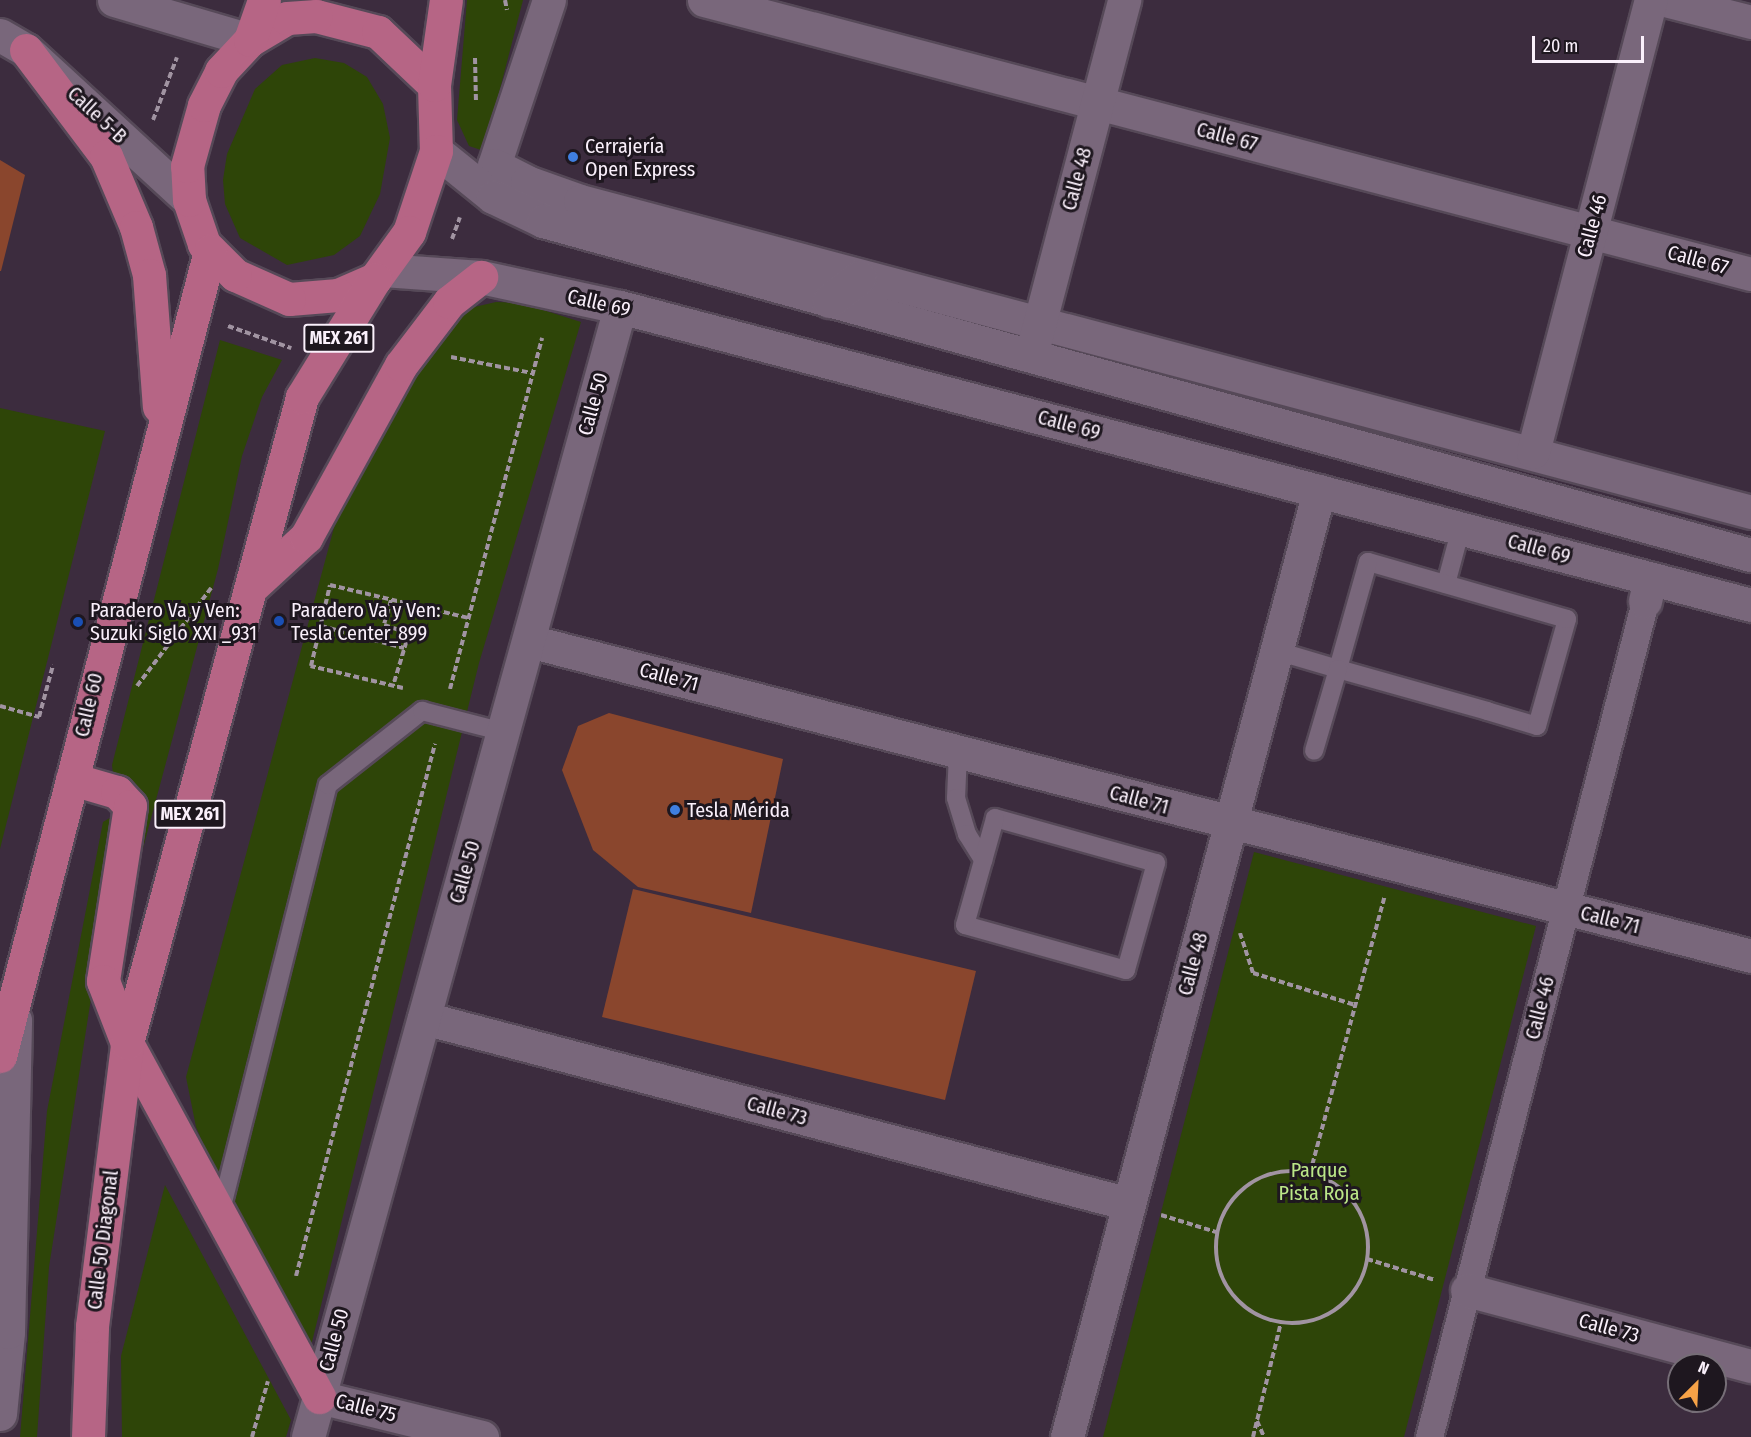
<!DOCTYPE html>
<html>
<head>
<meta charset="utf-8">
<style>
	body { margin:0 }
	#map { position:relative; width:1751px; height:1437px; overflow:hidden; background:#3c2c3e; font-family:"Fira Sans Condensed",sans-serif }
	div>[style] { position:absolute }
	.green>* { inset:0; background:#2e4508 }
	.building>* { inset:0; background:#8a462d }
	.path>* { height:4px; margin-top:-2px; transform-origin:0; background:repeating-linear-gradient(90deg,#a194a2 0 6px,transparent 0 9px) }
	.path>.ring { margin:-2px; padding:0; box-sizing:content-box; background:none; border:4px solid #a194a2; border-radius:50% }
	.roads { filter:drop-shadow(2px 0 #564958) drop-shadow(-2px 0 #564958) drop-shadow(0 2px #564958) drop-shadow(0 -2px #564958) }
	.service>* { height:18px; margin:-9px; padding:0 9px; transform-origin:9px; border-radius:9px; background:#79677b }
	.pedestrian>* { height:27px; margin:-13.5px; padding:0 13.5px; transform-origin:13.5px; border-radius:13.5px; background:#79677b }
	.minor>* { height:33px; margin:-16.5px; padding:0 16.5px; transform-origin:16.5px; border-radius:16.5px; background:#79677b }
	.tertiary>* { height:33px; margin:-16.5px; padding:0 16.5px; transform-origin:16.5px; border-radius:16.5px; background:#79677b }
	.secondary>* { height:33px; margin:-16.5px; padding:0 16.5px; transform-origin:16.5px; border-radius:16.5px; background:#79677b }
	.primary>* { height:33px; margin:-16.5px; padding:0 16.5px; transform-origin:16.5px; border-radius:16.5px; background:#b66585 }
	.dots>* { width:16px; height:16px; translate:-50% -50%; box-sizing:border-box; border:3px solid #1e171f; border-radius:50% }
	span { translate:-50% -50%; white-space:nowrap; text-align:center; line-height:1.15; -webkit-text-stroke:6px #1e171f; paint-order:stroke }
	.shield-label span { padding:2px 4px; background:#1e171f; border:2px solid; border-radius:4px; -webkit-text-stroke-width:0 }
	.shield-label { font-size:18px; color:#faf0fb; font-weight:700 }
	.street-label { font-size:20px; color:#faf0fb }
	.poi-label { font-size:20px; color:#faf0fb }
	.left { translate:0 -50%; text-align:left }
	.park-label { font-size:20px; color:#bbe788 }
	.north { position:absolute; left:1667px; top:1353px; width:60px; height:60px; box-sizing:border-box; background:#1e171f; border:2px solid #766e77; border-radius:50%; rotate:24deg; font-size:16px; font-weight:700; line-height:24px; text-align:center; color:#faf0fb }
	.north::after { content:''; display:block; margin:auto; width:21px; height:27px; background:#f6a247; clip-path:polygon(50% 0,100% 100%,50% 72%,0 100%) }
	.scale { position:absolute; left:1532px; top:36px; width:112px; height:27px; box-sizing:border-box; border:3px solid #faf0fb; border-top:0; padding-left:8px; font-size:18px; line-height:21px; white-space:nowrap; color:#faf0fb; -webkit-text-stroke:4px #1e171f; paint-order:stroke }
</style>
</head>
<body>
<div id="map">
	<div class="green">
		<div style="clip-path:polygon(467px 0,523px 0,484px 151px,469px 146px,457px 120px)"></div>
		<div style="clip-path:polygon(315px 58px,344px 63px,367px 77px,383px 104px,390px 138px,380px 194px,360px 236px,334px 255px,287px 265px,240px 238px,225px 204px,223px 180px,227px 154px,255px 89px,282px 65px)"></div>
		<div style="clip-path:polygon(496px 302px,521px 303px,581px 322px,479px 663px,310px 1350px,227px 1199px,196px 1127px,186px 1077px,342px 498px,432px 337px,470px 308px)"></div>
		<div style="clip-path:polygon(220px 340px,282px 360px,262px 397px,242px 456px,218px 569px,128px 904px,112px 765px)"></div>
		<div style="clip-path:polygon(0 408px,105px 431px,0 849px)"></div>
		<div style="clip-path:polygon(113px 816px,118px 826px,49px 1267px,37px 1437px,20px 1437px,47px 1111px,103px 822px)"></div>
		<div style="clip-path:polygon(1254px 852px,1536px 926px,1404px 1437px,1103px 1437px)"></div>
		<div style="clip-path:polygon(165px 1185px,291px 1420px,286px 1437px,122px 1437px,121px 1356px)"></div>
	</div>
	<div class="building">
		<div style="clip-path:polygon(0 160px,25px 175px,1px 271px,0 271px)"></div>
		<div style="clip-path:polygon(609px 713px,783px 759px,751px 913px,638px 887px,593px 850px,562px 770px,578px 726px)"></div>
		<div style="clip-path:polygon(633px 889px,976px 971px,945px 1100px,602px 1017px)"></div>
	</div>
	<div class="path">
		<div style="left:505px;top:0;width:10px;rotate:79deg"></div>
		<div style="left:475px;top:58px;width:43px;rotate:88.7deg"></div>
		<div style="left:153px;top:120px;width:67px;rotate:-69.1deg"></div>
		<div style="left:452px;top:239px;width:23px;rotate:-70deg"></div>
		<div style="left:228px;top:326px;width:67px;rotate:19.2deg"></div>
		<div style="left:451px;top:357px;width:83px;rotate:11.2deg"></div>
		<div style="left:391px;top:600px;width:26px;rotate:106deg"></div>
		<div style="left:384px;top:625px;width:26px;rotate:18deg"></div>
		<div style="left:409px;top:633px;width:55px;rotate:106.8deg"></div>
		<div style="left:321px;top:626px;width:86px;rotate:14.8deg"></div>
		<div style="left:137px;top:686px;width:123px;rotate:-52.9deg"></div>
		<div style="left:403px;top:688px;width:95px;rotate:-166.6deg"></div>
		<div style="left:311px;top:666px;width:83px;rotate:-76.8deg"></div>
		<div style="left:330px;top:585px;width:142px;rotate:13.4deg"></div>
		<div style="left:450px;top:689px;width:363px;rotate:-75.3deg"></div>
		<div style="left:0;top:706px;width:41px;rotate:15.8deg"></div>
		<div style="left:39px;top:717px;width:54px;rotate:-74.9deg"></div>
		<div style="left:1240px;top:933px;width:42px;rotate:72deg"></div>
		<div style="left:1253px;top:973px;width:107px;rotate:17.4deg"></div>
		<div class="ring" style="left:1216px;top:1171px;width:148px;height:148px"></div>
		<div style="left:1310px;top:1173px;width:285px;rotate:-74.9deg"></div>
		<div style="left:1161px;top:1215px;width:58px;rotate:17.2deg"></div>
		<div style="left:1367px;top:1259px;width:71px;rotate:17.2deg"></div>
		<div style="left:296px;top:1276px;width:550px;rotate:-75.36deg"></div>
		<div style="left:1257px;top:1421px;width:17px;rotate:66deg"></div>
		<div style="left:252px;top:1437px;width:58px;rotate:-74.1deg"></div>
		<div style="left:1253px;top:1437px;width:118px;rotate:-76.3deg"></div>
	</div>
	<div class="roads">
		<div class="service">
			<div style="left:1446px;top:584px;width:58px;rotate:-75deg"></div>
			<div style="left:1277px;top:651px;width:64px;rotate:16.4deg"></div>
			<div style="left:1338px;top:669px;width:155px;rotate:15.7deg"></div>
			<div style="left:1487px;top:711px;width:52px;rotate:16.7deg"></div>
			<div style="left:1537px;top:726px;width:111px;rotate:-74.3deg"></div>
			<div style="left:1567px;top:619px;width:207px;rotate:-164deg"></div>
			<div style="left:1368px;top:562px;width:111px;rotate:105.7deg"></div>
			<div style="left:1338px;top:669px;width:85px;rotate:106.3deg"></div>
			<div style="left:958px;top:753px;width:45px;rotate:92.5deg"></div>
			<div style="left:956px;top:798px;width:38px;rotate:73deg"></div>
			<div style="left:967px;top:834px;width:31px;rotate:58deg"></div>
			<div style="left:995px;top:818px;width:167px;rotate:15.6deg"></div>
			<div style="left:1156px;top:863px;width:111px;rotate:105.7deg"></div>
			<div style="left:1126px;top:970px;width:167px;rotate:-164.4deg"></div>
			<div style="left:965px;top:925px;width:111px;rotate:-74.3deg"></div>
			<div style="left:220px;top:1214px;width:442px;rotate:-75.9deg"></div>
			<div style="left:328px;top:785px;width:120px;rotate:-38.2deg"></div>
			<div style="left:422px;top:711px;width:85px;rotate:14.4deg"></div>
		</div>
		<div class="pedestrian">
			<div style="left:1429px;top:1437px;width:863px;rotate:-75.51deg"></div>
		</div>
		<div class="minor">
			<div style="left:549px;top:0;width:174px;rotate:108.4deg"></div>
			<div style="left:494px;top:165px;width:37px;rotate:27deg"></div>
			<div style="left:527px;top:182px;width:56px;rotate:19.7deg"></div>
			<div style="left:580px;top:201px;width:1212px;rotate:14.87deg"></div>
			<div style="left:704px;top:0;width:1082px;rotate:14.67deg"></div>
			<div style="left:1665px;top:0;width:89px;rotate:14.3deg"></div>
			<div style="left:1034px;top:344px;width:356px;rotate:-75.3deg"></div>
			<div style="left:1533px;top:452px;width:467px;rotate:-75.4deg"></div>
			<div style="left:1645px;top:601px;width:23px;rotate:-77deg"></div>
			<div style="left:529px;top:641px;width:1262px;rotate:14.45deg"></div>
			<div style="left:424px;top:1018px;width:729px;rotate:14.78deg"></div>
			<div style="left:1467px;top:1290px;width:294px;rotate:15deg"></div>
			<div style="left:1067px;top:1437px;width:979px;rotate:-75.08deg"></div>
		</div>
		<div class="tertiary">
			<div style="left:114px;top:0;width:142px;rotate:16.4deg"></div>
			<div style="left:0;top:35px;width:30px;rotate:30deg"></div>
			<div style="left:26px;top:50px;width:222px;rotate:42.6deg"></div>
			<div style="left:436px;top:151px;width:73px;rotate:38.9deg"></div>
			<div style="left:493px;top:197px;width:55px;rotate:25.6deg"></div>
			<div style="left:543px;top:221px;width:1253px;rotate:15.46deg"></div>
			<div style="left:383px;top:270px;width:98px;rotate:4.1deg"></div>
			<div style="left:481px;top:277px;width:142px;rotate:12.2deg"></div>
			<div style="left:620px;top:307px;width:1170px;rotate:14.76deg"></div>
			<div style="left:829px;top:301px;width:39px;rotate:-38deg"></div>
			<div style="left:319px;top:1397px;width:168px;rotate:13.8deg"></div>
			<div style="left:308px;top:1437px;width:1172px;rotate:-74.56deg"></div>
		</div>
		<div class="secondary">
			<div style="left:0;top:1414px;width:82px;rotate:-84.4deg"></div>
			<div style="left:8px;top:1332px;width:312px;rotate:-88.7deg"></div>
		</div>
		<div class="primary">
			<div style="left:316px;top:16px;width:64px;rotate:14.5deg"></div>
			<div style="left:378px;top:32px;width:77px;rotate:43.4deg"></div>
			<div style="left:434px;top:85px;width:66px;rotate:88.3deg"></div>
			<div style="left:436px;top:151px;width:85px;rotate:108.4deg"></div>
			<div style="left:409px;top:232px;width:58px;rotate:125.9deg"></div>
			<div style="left:375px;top:279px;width:40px;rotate:156.6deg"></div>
			<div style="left:338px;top:295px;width:49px;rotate:175.3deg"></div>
			<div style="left:289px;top:299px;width:59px;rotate:-156deg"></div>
			<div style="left:235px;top:275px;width:44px;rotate:-135deg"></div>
			<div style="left:204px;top:244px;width:46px;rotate:-108.8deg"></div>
			<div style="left:189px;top:200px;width:34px;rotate:-93deg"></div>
			<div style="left:187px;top:166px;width:63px;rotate:-74.4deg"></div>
			<div style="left:204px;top:105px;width:38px;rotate:-63deg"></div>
			<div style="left:221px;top:71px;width:42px;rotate:-46.9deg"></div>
			<div style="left:250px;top:40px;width:43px;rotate:-30.7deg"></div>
			<div style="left:287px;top:18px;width:29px;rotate:-4deg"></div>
			<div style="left:250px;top:40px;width:42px;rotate:-70.7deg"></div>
			<div style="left:26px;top:50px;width:133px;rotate:53deg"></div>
			<div style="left:106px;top:156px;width:77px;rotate:67.1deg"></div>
			<div style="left:136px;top:227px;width:50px;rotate:74.8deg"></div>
			<div style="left:149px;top:275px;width:132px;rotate:85.7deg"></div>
			<div style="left:434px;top:85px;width:86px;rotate:-82deg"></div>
			<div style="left:254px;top:585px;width:71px;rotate:-42.7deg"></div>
			<div style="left:306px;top:537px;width:196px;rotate:-61.1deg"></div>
			<div style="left:401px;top:365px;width:79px;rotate:-52.7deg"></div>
			<div style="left:449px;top:302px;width:41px;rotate:-38deg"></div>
			<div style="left:72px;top:779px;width:47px;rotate:16.1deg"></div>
			<div style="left:117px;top:792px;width:19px;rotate:47deg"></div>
			<div style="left:130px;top:806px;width:177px;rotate:98.8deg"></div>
			<div style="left:103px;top:981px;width:66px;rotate:68.8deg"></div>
			<div style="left:127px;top:1043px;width:403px;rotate:61.5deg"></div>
			<div style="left:0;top:1056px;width:832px;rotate:-75.38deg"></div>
			<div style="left:88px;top:1437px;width:111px;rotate:-87.9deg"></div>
			<div style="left:92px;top:1326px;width:285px;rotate:-82.9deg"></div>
			<div style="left:127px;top:1043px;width:669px;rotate:-74.84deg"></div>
			<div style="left:302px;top:397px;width:139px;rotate:-58.3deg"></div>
		</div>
	</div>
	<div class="dots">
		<div style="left:573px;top:157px;background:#3f7fe0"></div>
		<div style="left:279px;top:621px;background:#1a4fb4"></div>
		<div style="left:78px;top:622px;background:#1a4fb4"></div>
		<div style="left:675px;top:810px;background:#3f7fe0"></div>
	</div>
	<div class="shield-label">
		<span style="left:339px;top:338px">MEX 261</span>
		<span style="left:190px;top:814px">MEX 261</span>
	</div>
	<div class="street-label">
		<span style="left:97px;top:115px;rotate:43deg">Calle 5-B</span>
		<span style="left:1227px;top:137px;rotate:15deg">Calle 67</span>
		<span style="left:1077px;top:179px;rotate:-75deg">Calle 48</span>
		<span style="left:1592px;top:226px;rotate:-75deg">Calle 46</span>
		<span style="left:1698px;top:260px;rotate:15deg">Calle 67</span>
		<span style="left:599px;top:303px;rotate:13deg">Calle 69</span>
		<span style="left:593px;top:404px;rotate:-75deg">Calle 50</span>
		<span style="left:1069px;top:425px;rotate:15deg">Calle 69</span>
		<span style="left:1539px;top:549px;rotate:15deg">Calle 69</span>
		<span style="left:669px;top:677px;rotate:15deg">Calle 71</span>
		<span style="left:89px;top:705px;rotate:-77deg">Calle 60</span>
		<span style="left:1139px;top:800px;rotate:15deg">Calle 71</span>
		<span style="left:465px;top:872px;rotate:-74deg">Calle 50</span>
		<span style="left:1610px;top:920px;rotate:14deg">Calle 71</span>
		<span style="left:1193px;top:964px;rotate:-75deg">Calle 48</span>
		<span style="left:1540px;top:1008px;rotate:-76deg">Calle 46</span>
		<span style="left:777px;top:1111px;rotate:15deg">Calle 73</span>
		<span style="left:103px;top:1240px;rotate:-83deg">Calle 50 Diagonal</span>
		<span style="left:1609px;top:1328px;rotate:15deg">Calle 73</span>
		<span style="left:334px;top:1340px;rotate:-75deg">Calle 50</span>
		<span style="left:366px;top:1408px;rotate:14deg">Calle 75</span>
	</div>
	<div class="poi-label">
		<span class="left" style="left:585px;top:158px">Cerrajería<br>Open Express</span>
		<span class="left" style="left:90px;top:622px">Paradero Va y Ven:<br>Suzuki Siglo XXI _931</span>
		<span class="left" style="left:291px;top:622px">Paradero Va y Ven:<br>Tesla Center_899</span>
		<span class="left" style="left:687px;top:810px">Tesla Mérida</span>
	</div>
	<div class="park-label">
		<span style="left:1319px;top:1182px">Parque<br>Pista Roja</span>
	</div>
	<div class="north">N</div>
	<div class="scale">20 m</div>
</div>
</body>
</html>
